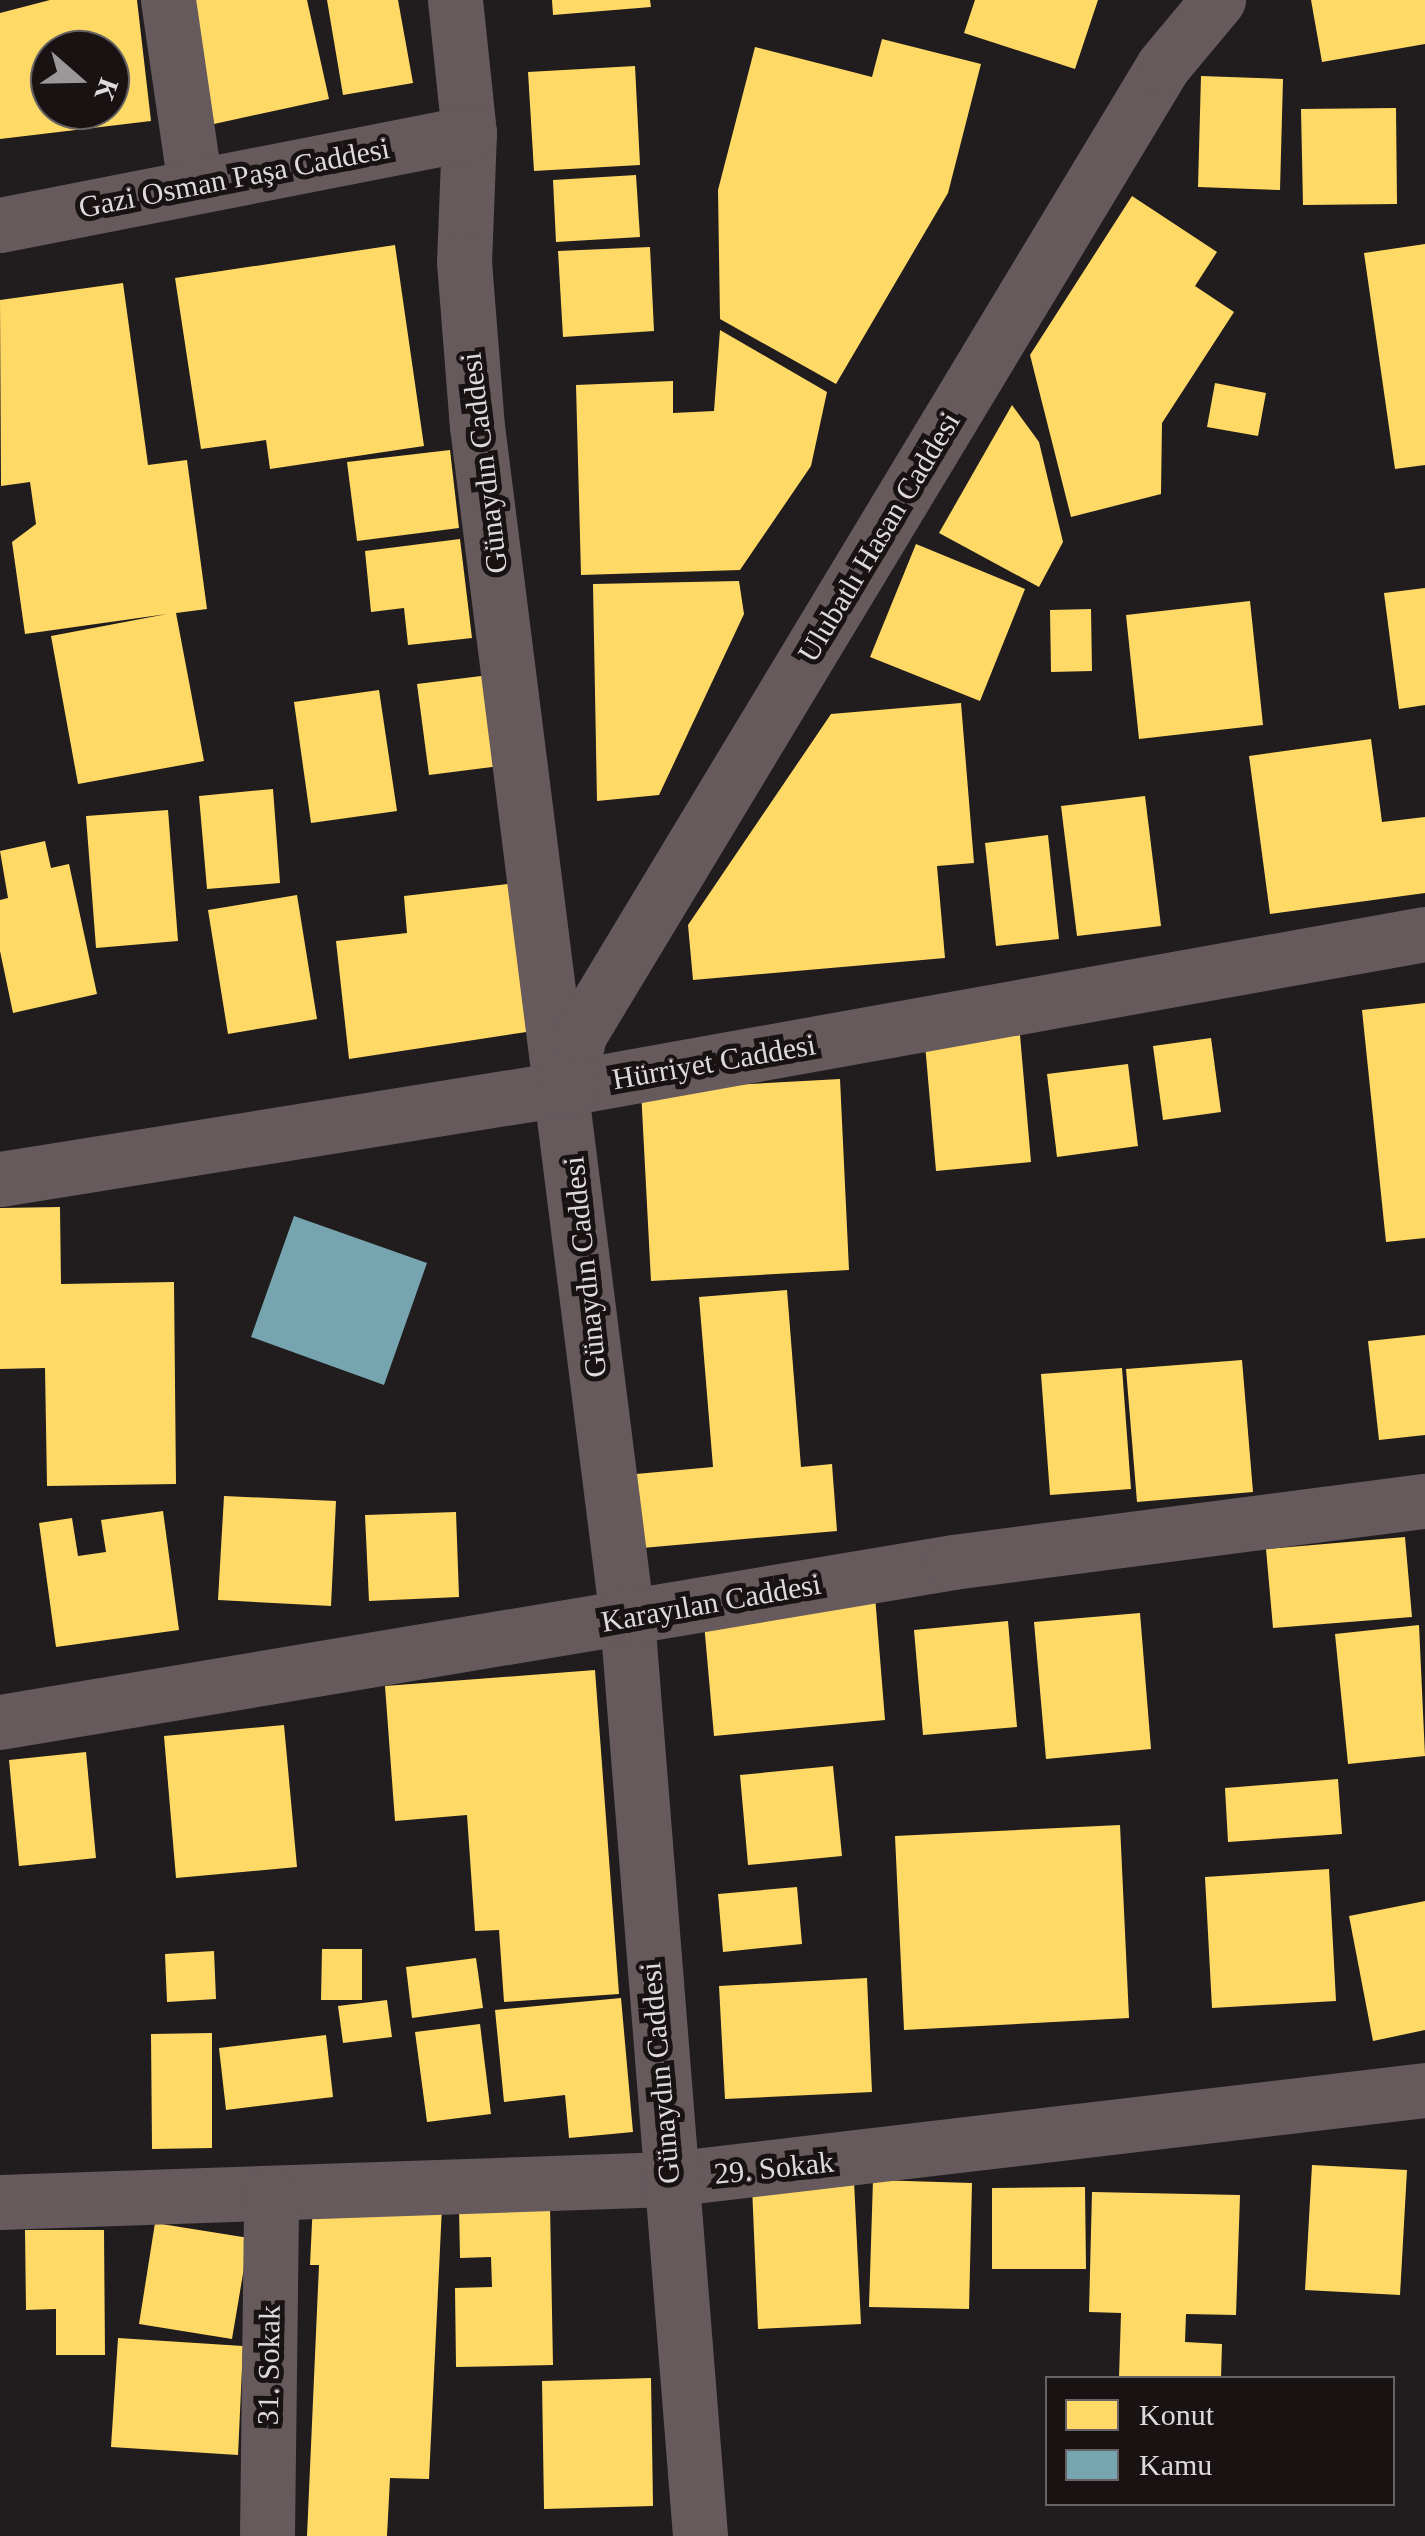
<!DOCTYPE html>
<html>
<head>
<meta charset="utf-8">
<style>
	body { margin:0 }
	#map { position:relative; width:1425px; height:2536px; overflow:hidden; background:#211c1d; font-family:"Times New Roman",serif }
	div>[style] { position:absolute }
	.homes>* { inset:0; background:#ffd966 }
	.public>* { inset:0; background:#76a5af }
	.minor>* { height:55px; margin:-27.5px; padding:0 27.5px; transform-origin:27.5px; border-radius:27.5px; background:#665a5d }
	.tertiary>* { height:55px; margin:-27.5px; padding:0 27.5px; transform-origin:27.5px; border-radius:27.5px; background:#665a5d }
	span { translate:-50% -50%; white-space:nowrap; text-align:center; line-height:1.15; -webkit-text-stroke:10px #181213; paint-order:stroke }
	.street-label { font-size:30px; color:#ded9da }
	.legend { position:absolute; left:1045px; top:2376px; width:350px; height:130px; box-sizing:border-box; background:#181213; border:2px solid #676263; margin:0; padding:12px 18px; list-style:none; font-size:30px; color:#ded9da }
	.legend li { display:flex; align-items:center; gap:20px; height:50px }
	.legend b { width:50px; border:2px solid #676263 }
	.north { position:absolute; left:30px; top:30px; width:100px; height:100px; box-sizing:border-box; background:#181213; border:2px solid #676263; border-radius:50%; rotate:110deg; font-size:28px; font-weight:700; line-height:40px; text-align:center; color:#ded9da }
	.north::after { content:''; display:block; margin:auto; width:35px; height:45px; background:#9c9798; clip-path:polygon(50% 0,100% 100%,50% 72%,0 100%) }
</style>
</head>
<body>
<div id="map">
	<div class="homes">
		<div style="clip-path:polygon(evenodd,50px 0,137px 0,151px 121px,0 139px,0 13px,50px 0,50px 50px,110px 50px,110px 110px,50px 110px,50px 50px)"></div>
		<div style="clip-path:polygon(188px 0,307px 0,329px 99px,214px 124px)"></div>
		<div style="clip-path:polygon(327px 0,398px 0,413px 83px,343px 95px)"></div>
		<div style="clip-path:polygon(552px 0,650px 0,651px 7px,553px 15px)"></div>
		<div style="clip-path:polygon(975px 0,1098px 0,1075px 69px,964px 33px)"></div>
		<div style="clip-path:polygon(1311px 0,1425px 0,1425px 44px,1322px 62px)"></div>
		<div style="clip-path:polygon(882px 39px,981px 64px,948px 193px,836px 384px,720px 319px,718px 190px,755px 47px,872px 77px)"></div>
		<div style="clip-path:polygon(635px 66px,640px 165px,534px 171px,528px 72px)"></div>
		<div style="clip-path:polygon(1201px 76px,1283px 79px,1280px 190px,1198px 187px)"></div>
		<div style="clip-path:polygon(1396px 108px,1397px 204px,1303px 205px,1301px 109px)"></div>
		<div style="clip-path:polygon(636px 175px,640px 237px,556px 242px,553px 180px)"></div>
		<div style="clip-path:polygon(1132px 196px,1217px 252px,1195px 286px,1234px 312px,1162px 423px,1161px 494px,1071px 517px,1030px 355px)"></div>
		<div style="clip-path:polygon(1425px 244px,1425px 465px,1395px 469px,1364px 253px)"></div>
		<div style="clip-path:polygon(395px 245px,424px 446px,270px 469px,266px 440px,201px 449px,175px 278px)"></div>
		<div style="clip-path:polygon(650px 247px,654px 331px,563px 337px,558px 251px)"></div>
		<div style="clip-path:polygon(123px 283px,148px 465px,187px 460px,207px 609px,176px 613px,204px 761px,78px 784px,51px 636px,167px 614px,25px 634px,12px 542px,36px 524px,30px 482px,1px 486px,0 300px)"></div>
		<div style="clip-path:polygon(720px 330px,827px 392px,811px 466px,740px 570px,581px 575px,576px 385px,673px 381px,673px 413px,714px 411px)"></div>
		<div style="clip-path:polygon(1215px 383px,1266px 393px,1258px 436px,1207px 427px)"></div>
		<div style="clip-path:polygon(1012px 405px,1039px 442px,1063px 542px,1039px 587px,939px 533px)"></div>
		<div style="clip-path:polygon(450px 450px,459px 528px,357px 541px,347px 462px)"></div>
		<div style="clip-path:polygon(460px 539px,472px 638px,408px 645px,404px 608px,371px 612px,365px 551px)"></div>
		<div style="clip-path:polygon(916px 544px,1025px 589px,980px 701px,870px 657px)"></div>
		<div style="clip-path:polygon(739px 581px,744px 614px,659px 795px,597px 801px,593px 584px)"></div>
		<div style="clip-path:polygon(1425px 588px,1425px 705px,1399px 709px,1384px 593px)"></div>
		<div style="clip-path:polygon(1250px 601px,1263px 725px,1139px 739px,1126px 615px)"></div>
		<div style="clip-path:polygon(1091px 609px,1092px 671px,1051px 672px,1050px 610px)"></div>
		<div style="clip-path:polygon(489px 675px,500px 766px,429px 775px,417px 684px)"></div>
		<div style="clip-path:polygon(379px 690px,397px 811px,311px 823px,294px 702px)"></div>
		<div style="clip-path:polygon(961px 703px,974px 863px,937px 866px,945px 958px,693px 980px,688px 925px,831px 714px)"></div>
		<div style="clip-path:polygon(1371px 739px,1382px 822px,1425px 817px,1425px 893px,1270px 914px,1249px 756px)"></div>
		<div style="clip-path:polygon(273px 789px,280px 883px,207px 889px,199px 796px)"></div>
		<div style="clip-path:polygon(1145px 796px,1161px 926px,1077px 936px,1061px 806px)"></div>
		<div style="clip-path:polygon(168px 810px,178px 941px,96px 948px,86px 816px)"></div>
		<div style="clip-path:polygon(1048px 835px,1059px 939px,996px 946px,985px 843px)"></div>
		<div style="clip-path:polygon(45px 841px,51px 868px,69px 864px,97px 994px,13px 1013px,0 951px,0 900px,8px 898px,0 851px)"></div>
		<div style="clip-path:polygon(517px 883px,533px 1031px,349px 1059px,336px 941px,407px 933px,404px 896px)"></div>
		<div style="clip-path:polygon(297px 895px,317px 1019px,228px 1034px,208px 910px)"></div>
		<div style="clip-path:polygon(1425px 1003px,1425px 1238px,1386px 1242px,1362px 1010px)"></div>
		<div style="clip-path:polygon(1020px 1035px,1031px 1162px,936px 1171px,925px 1044px)"></div>
		<div style="clip-path:polygon(1211px 1038px,1221px 1112px,1163px 1120px,1153px 1046px)"></div>
		<div style="clip-path:polygon(1128px 1064px,1138px 1146px,1057px 1157px,1047px 1074px)"></div>
		<div style="clip-path:polygon(840px 1079px,849px 1270px,651px 1281px,641px 1090px)"></div>
		<div style="clip-path:polygon(60px 1207px,61px 1284px,174px 1282px,176px 1484px,47px 1486px,45px 1368px,0 1369px,0 1208px)"></div>
		<div style="clip-path:polygon(787px 1290px,801px 1467px,832px 1464px,837px 1531px,642px 1548px,636px 1474px,713px 1467px,699px 1297px)"></div>
		<div style="clip-path:polygon(1425px 1335px,1425px 1435px,1379px 1440px,1368px 1341px)"></div>
		<div style="clip-path:polygon(1242px 1360px,1253px 1492px,1137px 1502px,1126px 1369px)"></div>
		<div style="clip-path:polygon(1122px 1368px,1131px 1489px,1050px 1495px,1041px 1374px)"></div>
		<div style="clip-path:polygon(224px 1496px,336px 1501px,331px 1606px,218px 1600px)"></div>
		<div style="clip-path:polygon(163px 1511px,179px 1630px,56px 1647px,39px 1523px,72px 1518px,78px 1556px,106px 1552px,101px 1520px)"></div>
		<div style="clip-path:polygon(456px 1512px,459px 1597px,369px 1601px,365px 1515px)"></div>
		<div style="clip-path:polygon(1405px 1537px,1412px 1617px,1273px 1628px,1266px 1549px)"></div>
		<div style="clip-path:polygon(875px 1596px,885px 1720px,714px 1736px,704px 1623px)"></div>
		<div style="clip-path:polygon(1140px 1613px,1151px 1749px,1046px 1759px,1034px 1622px)"></div>
		<div style="clip-path:polygon(1008px 1621px,1017px 1727px,923px 1735px,914px 1630px)"></div>
		<div style="clip-path:polygon(1419px 1625px,1425px 1756px,1348px 1764px,1335px 1634px)"></div>
		<div style="clip-path:polygon(595px 1670px,619px 1994px,504px 2002px,499px 1930px,475px 1931px,467px 1815px,395px 1821px,385px 1686px)"></div>
		<div style="clip-path:polygon(284px 1725px,297px 1867px,176px 1878px,164px 1736px)"></div>
		<div style="clip-path:polygon(86px 1752px,96px 1858px,19px 1866px,9px 1760px)"></div>
		<div style="clip-path:polygon(833px 1766px,842px 1856px,748px 1865px,740px 1775px)"></div>
		<div style="clip-path:polygon(1338px 1779px,1342px 1834px,1228px 1842px,1225px 1788px)"></div>
		<div style="clip-path:polygon(1120px 1825px,1129px 2018px,904px 2030px,895px 1836px)"></div>
		<div style="clip-path:polygon(1329px 1869px,1336px 2001px,1212px 2008px,1205px 1877px)"></div>
		<div style="clip-path:polygon(797px 1887px,802px 1944px,723px 1952px,718px 1894px)"></div>
		<div style="clip-path:polygon(1425px 1901px,1425px 2030px,1373px 2041px,1349px 1916px)"></div>
		<div style="clip-path:polygon(322px 1949px,362px 1949px,362px 2000px,321px 2000px)"></div>
		<div style="clip-path:polygon(214px 1951px,216px 1999px,167px 2002px,165px 1954px)"></div>
		<div style="clip-path:polygon(476px 1958px,483px 2008px,412px 2018px,406px 1967px)"></div>
		<div style="clip-path:polygon(867px 1978px,872px 2092px,725px 2099px,719px 1986px)"></div>
		<div style="clip-path:polygon(621px 1998px,633px 2132px,569px 2138px,565px 2095px,504px 2102px,495px 2010px)"></div>
		<div style="clip-path:polygon(387px 2000px,392px 2037px,343px 2043px,338px 2006px)"></div>
		<div style="clip-path:polygon(480px 2024px,491px 2114px,427px 2122px,415px 2032px)"></div>
		<div style="clip-path:polygon(212px 2033px,212px 2148px,152px 2149px,151px 2034px)"></div>
		<div style="clip-path:polygon(326px 2035px,333px 2097px,226px 2110px,219px 2048px)"></div>
		<div style="clip-path:polygon(1312px 2165px,1407px 2170px,1400px 2295px,1305px 2290px)"></div>
		<div style="clip-path:polygon(873px 2180px,972px 2183px,969px 2309px,869px 2307px)"></div>
		<div style="clip-path:polygon(854px 2181px,861px 2324px,758px 2329px,752px 2186px)"></div>
		<div style="clip-path:polygon(1085px 2187px,1086px 2269px,992px 2269px,992px 2188px)"></div>
		<div style="clip-path:polygon(1092px 2192px,1240px 2195px,1236px 2315px,1186px 2314px,1185px 2342px,1222px 2344px,1221px 2378px,1119px 2378px,1121px 2313px,1089px 2312px)"></div>
		<div style="clip-path:polygon(313px 2202px,442px 2207px,429px 2479px,390px 2478px,387px 2536px,307px 2536px,319px 2265px,310px 2265px)"></div>
		<div style="clip-path:polygon(550px 2206px,553px 2365px,456px 2367px,455px 2288px,492px 2287px,491px 2257px,460px 2258px,459px 2208px)"></div>
		<div style="clip-path:polygon(155px 2223px,249px 2238px,232px 2339px,139px 2324px)"></div>
		<div style="clip-path:polygon(25px 2230px,104px 2230px,105px 2355px,56px 2355px,56px 2309px,26px 2310px)"></div>
		<div style="clip-path:polygon(118px 2338px,243px 2346px,238px 2455px,111px 2447px)"></div>
		<div style="clip-path:polygon(651px 2378px,653px 2506px,544px 2509px,542px 2381px)"></div>
	</div>
	<div class="public">
		<div style="clip-path:polygon(294px 1216px,427px 1263px,384px 1385px,251px 1337px)"></div>
	</div>
	<div class="minor">
		<div style="left:168px;top:0;width:186px;rotate:81.7deg"></div>
		<div style="left:567px;top:1088px;width:872px;rotate:-10.18deg"></div>
		<div style="left:0;top:2202px;width:669px;rotate:-1.97deg"></div>
		<div style="left:669px;top:2179px;width:761px;rotate:-6.71deg"></div>
		<div style="left:267px;top:2536px;width:343px;rotate:-89.3deg"></div>
	</div>
	<div class="tertiary">
		<div style="left:455px;top:0;width:134px;rotate:84deg"></div>
		<div style="left:469px;top:133px;width:129px;rotate:92.2deg"></div>
		<div style="left:464px;top:262px;width:165px;rotate:85.5deg"></div>
		<div style="left:477px;top:426px;width:1201px;rotate:82.83deg"></div>
		<div style="left:627px;top:1618px;width:921px;rotate:85.45deg"></div>
		<div style="left:0;top:225px;width:478px;rotate:-11.1deg"></div>
		<div style="left:0;top:1179px;width:574px;rotate:-9.12deg"></div>
		<div style="left:567px;top:1088px;width:54px;rotate:-77.2deg"></div>
		<div style="left:579px;top:1035px;width:1131px;rotate:-58.92deg"></div>
		<div style="left:1163px;top:66px;width:86px;rotate:-50.2deg"></div>
		<div style="left:0;top:1722px;width:966px;rotate:-9.53deg"></div>
		<div style="left:953px;top:1562px;width:476px;rotate:-7.4deg"></div>
	</div>
	<div class="street-label">
		<span style="left:234px;top:178px;rotate:-11deg">Gazi Osman Paşa Caddesi</span>
		<span style="left:484px;top:463px;rotate:-97deg">Günaydın Caddesi</span>
		<span style="left:879px;top:537px;rotate:-59deg">Ulubatlı Hasan Caddesi</span>
		<span style="left:714px;top:1062px;rotate:-10deg">Hürriyet Caddesi</span>
		<span style="left:585px;top:1267px;rotate:-96deg">Günaydın Caddesi</span>
		<span style="left:711px;top:1603px;rotate:-10deg">Karayılan Caddesi</span>
		<span style="left:660px;top:2073px;rotate:-95deg">Günaydın Caddesi</span>
		<span style="left:774px;top:2168px;rotate:-6deg">29. Sokak</span>
		<span style="left:269px;top:2365px;rotate:-89deg">31. Sokak</span>
	</div>
	<ul class="legend">
	<li><b style="height:28px;background:#ffd966"></b>Konut</li>
	<li><b style="height:28px;background:#76a5af"></b>Kamu</li>
	</ul>
	<div class="north">K</div>
</div>
</body>
</html>
